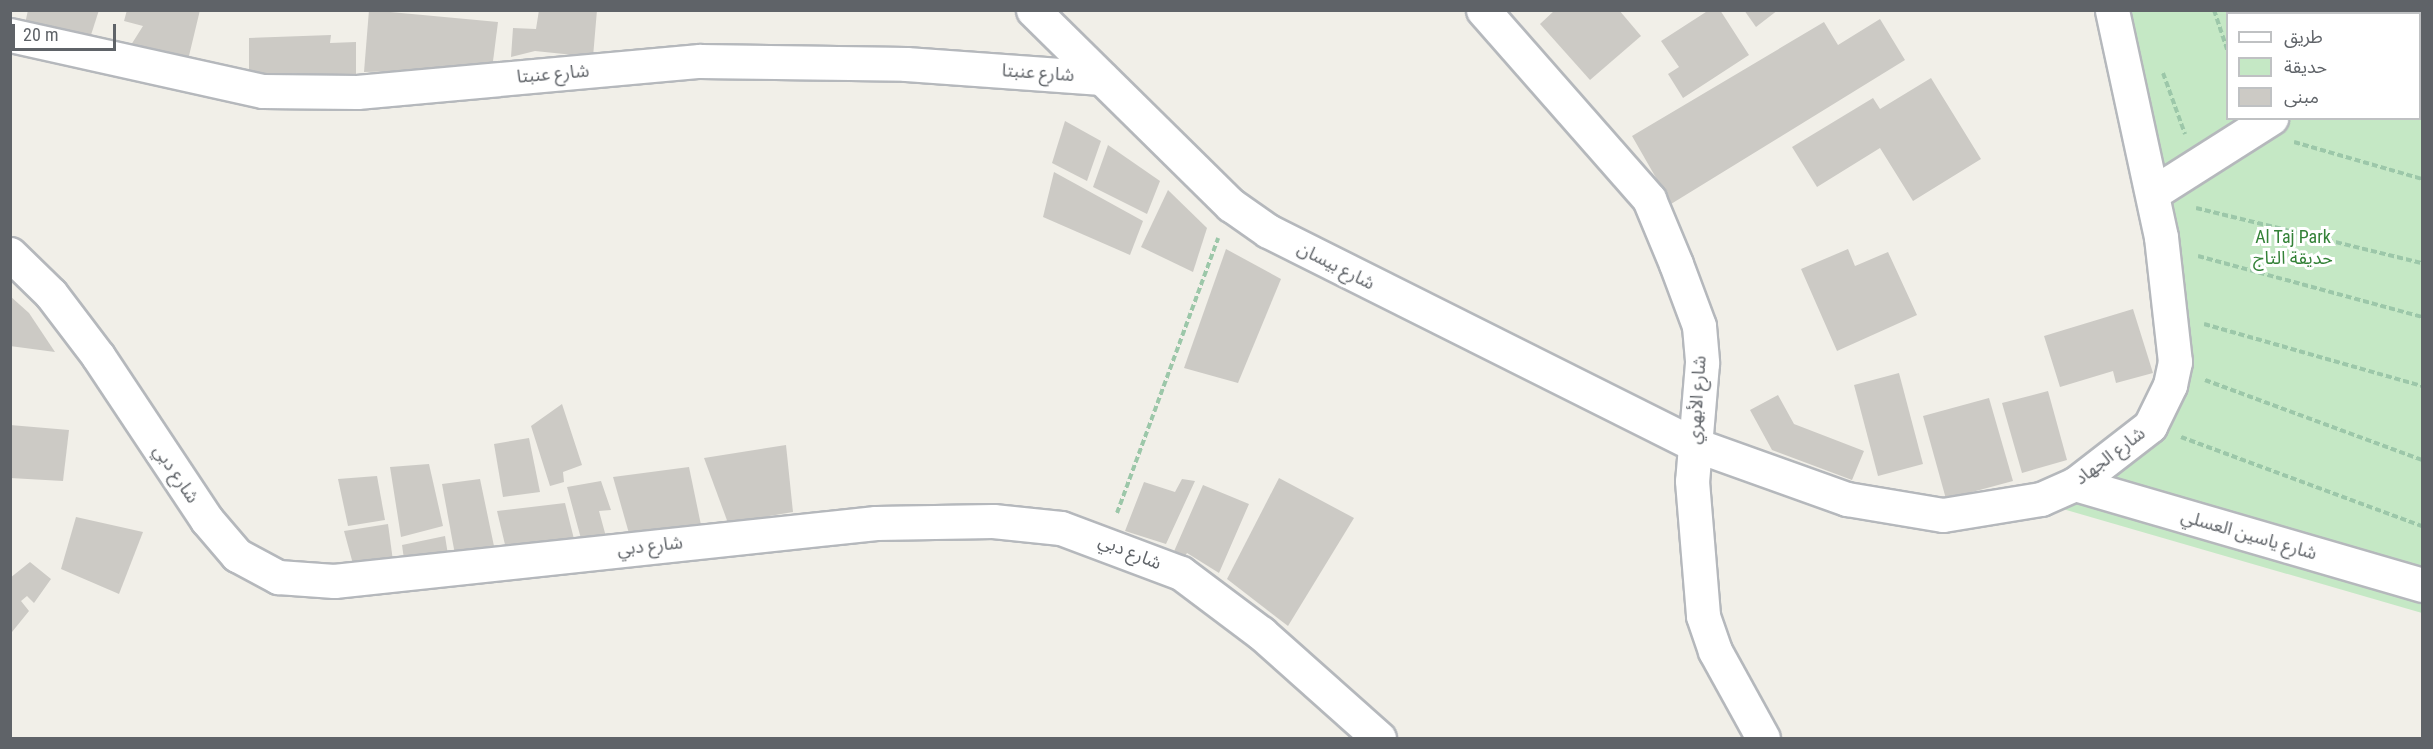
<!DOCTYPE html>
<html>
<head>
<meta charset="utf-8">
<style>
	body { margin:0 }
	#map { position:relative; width:2433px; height:749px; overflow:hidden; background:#f1efe8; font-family:"Roboto Condensed","Noto Sans Arabic",sans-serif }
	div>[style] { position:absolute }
	.green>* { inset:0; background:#c5e8c5 }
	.building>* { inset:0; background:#cccac5 }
	.path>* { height:4px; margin-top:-2px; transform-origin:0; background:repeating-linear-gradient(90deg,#9cc7a9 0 6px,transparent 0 9px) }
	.roads { filter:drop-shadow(2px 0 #b5b8bc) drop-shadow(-2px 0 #b5b8bc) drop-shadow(0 2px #b5b8bc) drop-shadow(0 -2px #b5b8bc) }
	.minor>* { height:33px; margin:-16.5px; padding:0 16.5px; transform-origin:16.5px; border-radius:16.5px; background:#fff }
	.tertiary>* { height:33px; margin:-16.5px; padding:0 16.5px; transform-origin:16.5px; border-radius:16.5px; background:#fff }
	span { translate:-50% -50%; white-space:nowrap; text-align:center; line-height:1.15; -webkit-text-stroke:6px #fff; paint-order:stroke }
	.street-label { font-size:18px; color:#5f6368 }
	.park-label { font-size:18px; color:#348238 }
	.frame { position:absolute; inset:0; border:12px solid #5f6368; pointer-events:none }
	.legend { position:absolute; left:2226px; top:12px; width:195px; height:108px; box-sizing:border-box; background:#fff; border:2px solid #bfc1c3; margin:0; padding:8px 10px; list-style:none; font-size:18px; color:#5f6368 }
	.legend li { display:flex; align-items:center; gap:12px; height:30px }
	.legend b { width:30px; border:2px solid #bfc1c3 }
	.scale { position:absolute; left:12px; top:24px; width:104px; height:27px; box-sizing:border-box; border:3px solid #5f6368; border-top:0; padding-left:8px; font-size:18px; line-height:21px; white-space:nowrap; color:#5f6368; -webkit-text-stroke:4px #fff; paint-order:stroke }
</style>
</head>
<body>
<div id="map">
	<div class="green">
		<div style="clip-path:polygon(evenodd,2106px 11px,2422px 11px,2422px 613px,2056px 507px,2185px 372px,2106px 11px,2228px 14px,2420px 14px,2420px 118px,2228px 118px,2228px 14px)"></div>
	</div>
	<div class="building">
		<div style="clip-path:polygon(28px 10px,99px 10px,91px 35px,25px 24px)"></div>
		<div style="clip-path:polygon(127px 10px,200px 10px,188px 60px,131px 45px,143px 26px,124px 21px)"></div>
		<div style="clip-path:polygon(369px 10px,498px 22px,492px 69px,364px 72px)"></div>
		<div style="clip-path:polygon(539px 10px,597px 10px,593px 57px,535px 51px,511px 57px,513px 28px,536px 29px)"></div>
		<div style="clip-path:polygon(1555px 10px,1619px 10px,1641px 36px,1590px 80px,1540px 24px)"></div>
		<div style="clip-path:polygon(1709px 10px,1720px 10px,1749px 55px,1683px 98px,1668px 74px,1679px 67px,1661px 41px)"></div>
		<div style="clip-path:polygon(1744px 10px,1778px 10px,1756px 27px)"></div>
		<div style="clip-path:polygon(1880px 19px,1905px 60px,1671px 204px,1632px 136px,1824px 22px,1838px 45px)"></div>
		<div style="clip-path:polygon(331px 35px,330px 43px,356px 42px,356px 76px,249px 77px,249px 38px)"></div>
		<div style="clip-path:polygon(1931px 78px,1981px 159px,1913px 201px,1880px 148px,1817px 187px,1792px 147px,1873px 98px,1880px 109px)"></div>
		<div style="clip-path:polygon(1065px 121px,1101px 141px,1087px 181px,1052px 163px)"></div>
		<div style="clip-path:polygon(1108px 145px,1160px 181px,1147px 214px,1093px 187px)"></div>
		<div style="clip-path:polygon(1054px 172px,1143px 221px,1130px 255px,1043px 217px)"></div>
		<div style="clip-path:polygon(1168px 190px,1207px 228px,1193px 272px,1141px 247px)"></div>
		<div style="clip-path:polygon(1226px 249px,1281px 279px,1238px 383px,1184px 368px)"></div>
		<div style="clip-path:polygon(1848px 249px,1855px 266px,1888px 252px,1917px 315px,1837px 351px,1801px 269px)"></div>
		<div style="clip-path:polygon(10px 296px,29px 313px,55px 352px,10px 346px)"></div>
		<div style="clip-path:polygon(2133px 309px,2153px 373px,2116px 383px,2113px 371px,2060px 387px,2044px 336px)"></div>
		<div style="clip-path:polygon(1899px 373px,1923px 464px,1878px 476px,1854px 385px)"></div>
		<div style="clip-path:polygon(2048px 391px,2067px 460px,2022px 473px,2002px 403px)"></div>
		<div style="clip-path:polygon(1778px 395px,1794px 424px,1864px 451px,1852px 480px,1772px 450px,1750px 410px)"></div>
		<div style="clip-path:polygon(1989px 398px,2013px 481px,1946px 499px,1923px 416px)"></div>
		<div style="clip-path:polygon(562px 404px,582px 465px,563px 472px,564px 482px,550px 486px,531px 426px)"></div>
		<div style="clip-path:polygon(10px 425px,69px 430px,63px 481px,10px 478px)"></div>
		<div style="clip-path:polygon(529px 438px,540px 492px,503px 497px,494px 444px)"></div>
		<div style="clip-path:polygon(786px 445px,793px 512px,728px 523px,704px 458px)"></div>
		<div style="clip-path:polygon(429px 464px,443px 526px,401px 537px,390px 467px)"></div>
		<div style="clip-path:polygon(689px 467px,701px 525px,630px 537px,613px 477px)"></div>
		<div style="clip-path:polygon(377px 476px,385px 520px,348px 526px,338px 479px)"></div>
		<div style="clip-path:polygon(1279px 478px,1354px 518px,1288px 626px,1227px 579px)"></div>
		<div style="clip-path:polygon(480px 479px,495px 551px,456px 560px,442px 484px)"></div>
		<div style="clip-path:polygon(1182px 479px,1195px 481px,1166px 544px,1125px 531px,1144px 482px,1175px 492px)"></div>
		<div style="clip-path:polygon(601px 481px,611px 510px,599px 511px,608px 544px,583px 546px,567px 487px)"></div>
		<div style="clip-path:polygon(1203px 485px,1249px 504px,1219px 573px,1187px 553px,1183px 560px,1172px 556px)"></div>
		<div style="clip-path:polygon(565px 503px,575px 543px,507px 553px,497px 511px)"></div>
		<div style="clip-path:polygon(76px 517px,143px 532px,119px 594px,61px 569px)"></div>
		<div style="clip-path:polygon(388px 524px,393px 561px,353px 564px,344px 531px)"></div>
		<div style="clip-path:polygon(445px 536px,449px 561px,405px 566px,402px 545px)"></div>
		<div style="clip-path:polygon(30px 562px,51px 579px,34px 603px,27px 596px,21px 601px,29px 611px,12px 632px,10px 578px)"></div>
	</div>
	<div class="path">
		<div style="left:2214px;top:10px;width:44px;rotate:71.6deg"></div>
		<div style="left:2359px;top:10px;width:4px;rotate:76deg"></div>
		<div style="left:2420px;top:68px;width:3px;rotate:45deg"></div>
		<div style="left:2163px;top:73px;width:65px;rotate:70.2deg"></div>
		<div style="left:2294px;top:142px;width:133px;rotate:16.1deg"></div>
		<div style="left:2196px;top:208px;width:233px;rotate:13.7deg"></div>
		<div style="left:2198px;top:256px;width:232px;rotate:15.2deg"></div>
		<div style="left:2204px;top:324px;width:227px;rotate:15.9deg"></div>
		<div style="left:2205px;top:380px;width:231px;rotate:20.2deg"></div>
		<div style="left:2181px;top:437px;width:257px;rotate:20.3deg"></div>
		<div style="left:1117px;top:513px;width:293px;rotate:-69.8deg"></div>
	</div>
	<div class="roads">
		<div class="minor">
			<div style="left:1033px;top:10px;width:278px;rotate:44.6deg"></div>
			<div style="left:1231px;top:205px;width:45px;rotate:35.1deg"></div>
			<div style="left:1268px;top:231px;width:475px;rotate:26.6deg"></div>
			<div style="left:1693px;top:444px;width:164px;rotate:19.7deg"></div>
			<div style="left:1847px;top:499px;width:97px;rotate:9.5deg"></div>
			<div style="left:1943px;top:515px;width:99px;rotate:-9.3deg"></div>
			<div style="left:2041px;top:499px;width:37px;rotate:-24deg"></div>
			<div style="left:2075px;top:484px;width:95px;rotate:-37.7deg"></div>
			<div style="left:2150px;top:426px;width:46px;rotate:-64deg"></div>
			<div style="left:2170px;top:385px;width:24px;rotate:-78deg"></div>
			<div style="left:2175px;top:362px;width:126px;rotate:-96.4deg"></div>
			<div style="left:2161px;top:237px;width:232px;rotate:-102.2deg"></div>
			<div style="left:2420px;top:25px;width:3px;rotate:-45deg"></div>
			<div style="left:10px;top:35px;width:259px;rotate:12.5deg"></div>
			<div style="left:263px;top:91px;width:94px;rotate:0.6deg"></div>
			<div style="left:357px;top:92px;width:344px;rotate:-5.2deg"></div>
			<div style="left:700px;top:61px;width:206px;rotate:0.8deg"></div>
			<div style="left:906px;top:64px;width:196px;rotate:4.1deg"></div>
			<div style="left:2153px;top:193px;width:140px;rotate:-32.4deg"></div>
			<div style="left:10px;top:254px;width:57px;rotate:44.3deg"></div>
			<div style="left:51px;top:294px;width:78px;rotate:52.8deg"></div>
			<div style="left:98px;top:356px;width:197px;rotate:56.4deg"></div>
			<div style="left:207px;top:520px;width:46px;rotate:49.4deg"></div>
			<div style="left:237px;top:555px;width:47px;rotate:28.2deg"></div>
			<div style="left:278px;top:577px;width:56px;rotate:4.1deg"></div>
			<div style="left:334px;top:581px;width:545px;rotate:-6.11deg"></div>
			<div style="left:876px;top:523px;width:117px;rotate:-1deg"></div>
			<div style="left:993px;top:521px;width:68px;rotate:5.9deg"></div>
			<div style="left:1061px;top:528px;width:128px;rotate:20.6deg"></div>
			<div style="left:1181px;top:573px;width:100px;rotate:36.9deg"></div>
			<div style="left:1261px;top:633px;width:158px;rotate:41.7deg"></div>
			<div style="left:2075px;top:484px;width:361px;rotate:16.2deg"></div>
		</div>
		<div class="tertiary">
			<div style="left:1483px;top:10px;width:252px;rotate:48.7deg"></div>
			<div style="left:1649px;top:199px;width:70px;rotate:67.4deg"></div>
			<div style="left:1676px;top:264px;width:66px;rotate:69.6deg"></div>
			<div style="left:1699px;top:326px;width:37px;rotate:85deg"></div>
			<div style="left:1702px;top:363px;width:118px;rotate:94.8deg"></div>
			<div style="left:1692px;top:481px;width:135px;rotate:85.3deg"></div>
			<div style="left:1703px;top:616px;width:37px;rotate:71deg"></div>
			<div style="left:1715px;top:651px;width:99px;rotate:61.1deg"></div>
		</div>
	</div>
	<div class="street-label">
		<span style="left:1038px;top:73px;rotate:4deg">شارع عنبتا</span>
		<span style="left:553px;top:74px;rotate:-5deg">شارع عنبتا</span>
		<span style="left:1336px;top:266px;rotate:27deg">شارع بيسان</span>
		<span style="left:1697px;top:400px;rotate:-86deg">شارع الأبهري</span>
		<span style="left:2110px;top:456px;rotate:-37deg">شارع الجهاد</span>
		<span style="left:176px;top:474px;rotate:56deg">شارع دبي</span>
		<span style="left:2249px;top:535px;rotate:16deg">شارع ياسين العسلي</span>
		<span style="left:650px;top:546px;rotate:-6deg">شارع دبي</span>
		<span style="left:1130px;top:552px;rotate:22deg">شارع دبي</span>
	</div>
	<div class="park-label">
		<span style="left:2293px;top:248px">Al Taj Park<br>حديقة التاج</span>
	</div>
	<div class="frame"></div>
	<ul class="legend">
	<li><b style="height:8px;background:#fff"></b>طريق</li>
	<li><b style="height:16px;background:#c5e8c5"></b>حديقة</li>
	<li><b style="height:16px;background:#cccac5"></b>مبنى</li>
	</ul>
	<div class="scale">20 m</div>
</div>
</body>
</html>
